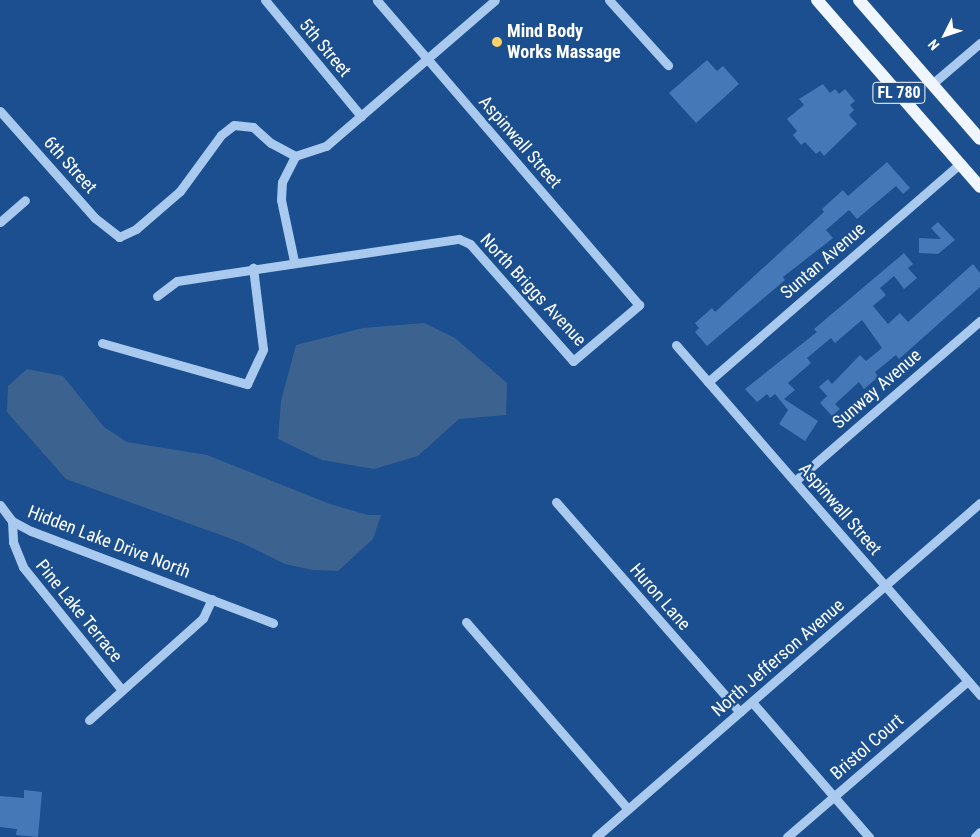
<!DOCTYPE html>
<html>
<head>
<meta charset="utf-8">
<style>
	body { margin:0 }
	#map { position:relative; width:980px; height:837px; overflow:hidden; background:#1b4f8f; font-family:"Roboto Condensed",sans-serif }
	div>[style] { position:absolute }
	.water>* { inset:0; background:#3c6290 }
	.building>* { inset:0; background:#4478b7 }
	.minor>* { height:9px; margin:-4.5px; padding:0 4.5px; transform-origin:4.5px; border-radius:4.5px; background:#a9c9ee }
	.major>* { height:12px; margin:-6px; padding:0 6px; transform-origin:6px; border-radius:6px; background:#f0f6ff }
	.dots>* { width:14px; height:14px; translate:-50% -50%; box-sizing:border-box; border:2px solid #1b4f8f; border-radius:50% }
	span { translate:-50% -50%; white-space:nowrap; text-align:center; line-height:1.15; -webkit-text-stroke:4.5px #1b4f8f; paint-order:stroke }
	.shield-label span { padding:1px 4px; background:#1b4f8f; border:1px solid; border-radius:4px; -webkit-text-stroke-width:0 }
	.shield-label { font-size:16px; color:#fff; font-weight:700 }
	.poi-label { font-size:18px; color:#fff; font-weight:700 }
	.left { translate:0 -50%; text-align:left }
	.street-label { font-size:18px; color:#fff }
	.north { position:absolute; left:920px; top:10px; width:50px; height:50px; -webkit-text-stroke:4px #1b4f8f; paint-order:stroke; rotate:229deg; font-size:14px; font-weight:700; line-height:20px; text-align:center; color:#fff }
	.north::after { content:''; display:block; margin:auto; width:18px; height:22px; background:#fff; clip-path:polygon(50% 0,100% 100%,50% 72%,0 100%) }
</style>
</head>
<body>
<div id="map">
	<div class="water">
		<div style="clip-path:polygon(424px 323px,455px 338px,507px 383px,506px 415px,459px 419px,418px 456px,374px 469px,322px 460px,278px 439px,281px 401px,296px 345px,363px 328px)"></div>
		<div style="clip-path:polygon(27px 369px,63px 376px,104px 427px,127px 442px,207px 455px,330px 504px,368px 515px,381px 515px,373px 539px,338px 571px,313px 570px,285px 564px,240px 542px,66px 479px,7px 412px,8px 386px)"></div>
	</div>
	<div class="building">
		<div style="clip-path:polygon(707px 60px,717px 71px,723px 66px,739px 84px,696px 123px,669px 93px)"></div>
		<div style="clip-path:polygon(823px 84px,830px 93px,835px 89px,839px 94px,845px 89px,855px 101px,850px 105px,854px 110px,849px 115px,857px 124px,824px 156px,820px 151px,816px 154px,805px 142px,801px 145px,793px 135px,797px 131px,787px 119px,804px 105px,799px 99px)"></div>
		<div style="clip-path:polygon(887px 162px,910px 188px,903px 194px,896px 186px,857px 219px,849px 210px,826px 230px,833px 238px,783px 277px,785px 280px,707px 346px,695px 332px,699px 328px,695px 323px,712px 308px,715px 312px,824px 212px,822px 209px,843px 190px,848px 196px)"></div>
		<div style="clip-path:polygon(938px 222px,955px 240px,938px 254px,919px 253px,919px 238px,941px 239px,931px 228px)"></div>
		<div style="clip-path:polygon(904px 253px,913px 264px,908px 268px,917px 278px,904px 289px,894px 276px,880px 288px,886px 295px,873px 306px,888px 324px,900px 313px,908px 322px,973px 264px,980px 273px,980px 287px,899px 359px,896px 355px,875px 372px,878px 377px,864px 389px,859px 382px,835px 404px,840px 409px,832px 416px,820px 403px,827px 396px,819px 387px,828px 379px,832px 384px,860px 355px,866px 361px,882px 348px,862px 320px,835px 343px,831px 338px,807px 358px,811px 363px,788px 383px,795px 390px,784px 399px,818px 421px,805px 441px,779px 424px,788px 410px,775px 394px,770px 398px,767px 394px,757px 402px,745px 389px,817px 332px,814px 329px)"></div>
		<div style="clip-path:polygon(24px 790px,42px 792px,38px 837px,16px 835px,17px 829px,0 827px,0 796px,24px 798px)"></div>
	</div>
	<div class="minor">
		<div style="left:265px;top:0;width:151px;rotate:50.4deg"></div>
		<div style="left:609px;top:0;width:88px;rotate:47.8deg"></div>
		<div style="left:932px;top:84px;width:63px;rotate:-40.5deg"></div>
		<div style="left:0;top:111px;width:143px;rotate:48.4deg"></div>
		<div style="left:95px;top:218px;width:31px;rotate:38deg"></div>
		<div style="left:119px;top:237px;width:19px;rotate:-25deg"></div>
		<div style="left:136px;top:229px;width:58px;rotate:-40.8deg"></div>
		<div style="left:180px;top:191px;width:69px;rotate:-53.8deg"></div>
		<div style="left:221px;top:135px;width:16px;rotate:-38deg"></div>
		<div style="left:234px;top:125px;width:19px;rotate:6deg"></div>
		<div style="left:253px;top:127px;width:24px;rotate:42deg"></div>
		<div style="left:271px;top:143px;width:27px;rotate:28deg"></div>
		<div style="left:0;top:222px;width:33px;rotate:-41deg"></div>
		<div style="left:294px;top:261px;width:62px;rotate:-102deg"></div>
		<div style="left:281px;top:200px;width:18px;rotate:-87deg"></div>
		<div style="left:282px;top:182px;width:29px;rotate:-63deg"></div>
		<div style="left:295px;top:156px;width:33px;rotate:-18deg"></div>
		<div style="left:326px;top:146px;width:223px;rotate:-40.8deg"></div>
		<div style="left:157px;top:296px;width:25px;rotate:-37deg"></div>
		<div style="left:177px;top:281px;width:285px;rotate:-8.5deg"></div>
		<div style="left:459px;top:239px;width:12px;rotate:24deg"></div>
		<div style="left:470px;top:244px;width:156px;rotate:48.6deg"></div>
		<div style="left:573px;top:361px;width:87px;rotate:-40.3deg"></div>
		<div style="left:639px;top:305px;width:402px;rotate:-130.7deg"></div>
		<div style="left:102px;top:343px;width:151px;rotate:15.8deg"></div>
		<div style="left:247px;top:384px;width:38px;rotate:-65deg"></div>
		<div style="left:263px;top:349px;width:82px;rotate:-97deg"></div>
		<div style="left:676px;top:345px;width:464px;rotate:49deg"></div>
		<div style="left:708px;top:382px;width:333px;rotate:-40.9deg"></div>
		<div style="left:795px;top:481px;width:245px;rotate:-40.9deg"></div>
		<div style="left:556px;top:502px;width:279px;rotate:48.8deg"></div>
		<div style="left:0;top:505px;width:20px;rotate:53deg"></div>
		<div style="left:12px;top:521px;width:21px;rotate:28deg"></div>
		<div style="left:31px;top:531px;width:259px;rotate:20.8deg"></div>
		<div style="left:12px;top:521px;width:21px;rotate:87deg"></div>
		<div style="left:13px;top:542px;width:27px;rotate:68deg"></div>
		<div style="left:23px;top:567px;width:158px;rotate:51.2deg"></div>
		<div style="left:466px;top:622px;width:247px;rotate:49.1deg"></div>
		<div style="left:752px;top:702px;width:179px;rotate:49.1deg"></div>
		<div style="left:89px;top:720px;width:153px;rotate:-41.8deg"></div>
		<div style="left:203px;top:618px;width:21px;rotate:-65deg"></div>
		<div style="left:596px;top:837px;width:509px;rotate:-41.02deg"></div>
		<div style="left:787px;top:837px;width:239px;rotate:-40.8deg"></div>
		<div style="left:975px;top:837px;width:7px;rotate:-45deg"></div>
	</div>
	<div class="major">
		<div style="left:817px;top:0;width:248px;rotate:48.9deg"></div>
		<div style="left:859px;top:0;width:184px;rotate:49deg"></div>
	</div>
	<div class="dots">
		<div style="left:497px;top:42px;background:#ffd166"></div>
	</div>
	<div class="shield-label">
		<span style="left:899px;top:93px">FL 780</span>
	</div>
	<div class="poi-label">
		<span class="left" style="left:507px;top:42px">Mind Body<br>Works Massage</span>
	</div>
	<div class="street-label">
		<span style="left:325px;top:48px;rotate:50deg">5th Street</span>
		<span style="left:520px;top:142px;rotate:49deg">Aspinwall Street</span>
		<span style="left:70px;top:165px;rotate:48deg">6th Street</span>
		<span style="left:823px;top:261px;rotate:-41deg">Suntan Avenue</span>
		<span style="left:533px;top:290px;rotate:47deg">North Briggs Avenue</span>
		<span style="left:877px;top:389px;rotate:-41deg">Sunway Avenue</span>
		<span style="left:840px;top:509px;rotate:49deg">Aspinwall Street</span>
		<span style="left:109px;top:542px;rotate:21deg">Hidden Lake Drive North</span>
		<span style="left:660px;top:597px;rotate:49deg">Huron Lane</span>
		<span style="left:79px;top:611px;rotate:51deg">Pine Lake Terrace</span>
		<span style="left:778px;top:658px;rotate:-41deg">North Jefferson Avenue</span>
		<span style="left:867px;top:747px;rotate:-41deg">Bristol Court</span>
	</div>
	<div class="north">N</div>
</div>
</body>
</html>
